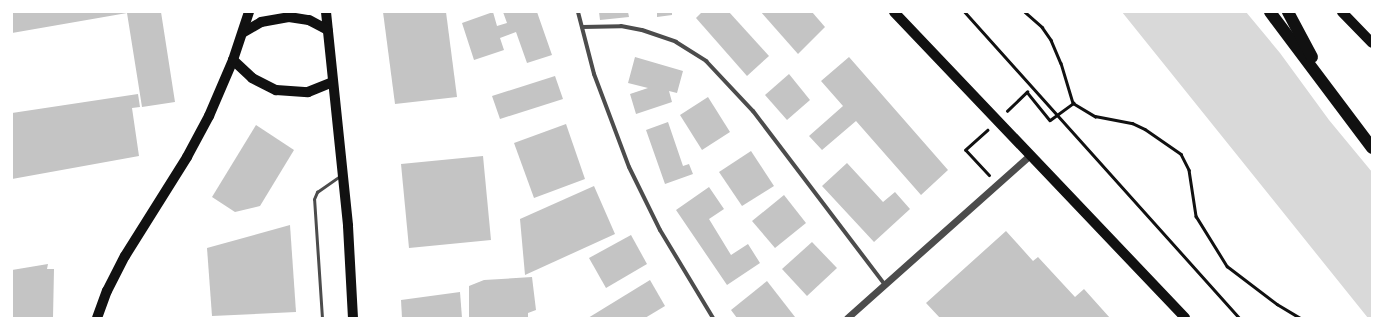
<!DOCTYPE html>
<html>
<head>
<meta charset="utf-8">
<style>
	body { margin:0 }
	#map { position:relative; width:1384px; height:330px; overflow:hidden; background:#fff; font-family:Raleway,sans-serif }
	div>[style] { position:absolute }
	.water>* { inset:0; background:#d9d9d9 }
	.building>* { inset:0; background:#c4c4c4 }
	.path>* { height:2.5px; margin:-1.25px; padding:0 1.25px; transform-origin:1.25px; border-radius:1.25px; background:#111 }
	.service>* { height:3px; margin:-1.5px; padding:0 1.5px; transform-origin:1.5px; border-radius:1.5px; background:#4c4c4c }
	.minor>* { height:4px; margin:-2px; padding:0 2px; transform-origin:2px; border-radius:2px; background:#4c4c4c }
	.tertiary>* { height:7px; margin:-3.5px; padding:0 3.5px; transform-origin:3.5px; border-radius:3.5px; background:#4c4c4c }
	.primary>* { height:10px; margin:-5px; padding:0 5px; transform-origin:5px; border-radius:5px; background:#111 }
	.motorway>* { height:12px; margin:-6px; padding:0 6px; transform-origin:6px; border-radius:6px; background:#111 }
	span { translate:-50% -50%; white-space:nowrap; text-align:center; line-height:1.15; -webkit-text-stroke:3.5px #fff; paint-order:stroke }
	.frame { position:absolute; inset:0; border:13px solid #fff; pointer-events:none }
</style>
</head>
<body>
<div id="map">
	<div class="water">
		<div style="clip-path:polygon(1122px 12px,1246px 12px,1280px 53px,1329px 120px,1372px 172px,1372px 318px,1368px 318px)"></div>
	</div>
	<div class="building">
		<div style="clip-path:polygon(12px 12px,161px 12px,175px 102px,142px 107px,127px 13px,12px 33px)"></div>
		<div style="clip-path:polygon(383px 12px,446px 12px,457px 97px,395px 104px)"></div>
		<div style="clip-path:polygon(493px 12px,497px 26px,507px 23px,503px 12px,537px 12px,552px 55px,527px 63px,516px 32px,500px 38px,504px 50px,474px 60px,462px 23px)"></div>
		<div style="clip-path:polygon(599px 12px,628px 12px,629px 17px,600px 20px)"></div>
		<div style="clip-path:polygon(657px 12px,672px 12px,672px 15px,657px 17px)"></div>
		<div style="clip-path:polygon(702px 12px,729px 12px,769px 56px,747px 76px,696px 18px)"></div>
		<div style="clip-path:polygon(761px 12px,812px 12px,825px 27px,798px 54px)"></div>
		<div style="clip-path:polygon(635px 57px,683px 71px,677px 93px,669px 91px,672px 102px,636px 114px,630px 94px,648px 88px,628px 83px)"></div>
		<div style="clip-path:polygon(849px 57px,948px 170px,921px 195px,856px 121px,822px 150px,809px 136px,843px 106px,821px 81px)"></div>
		<div style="clip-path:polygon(789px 74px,810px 100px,787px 120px,765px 95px)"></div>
		<div style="clip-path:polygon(555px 76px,563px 99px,500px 119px,492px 96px)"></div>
		<div style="clip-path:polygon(138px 94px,140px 107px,132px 108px,139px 156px,12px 179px,12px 113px)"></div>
		<div style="clip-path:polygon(708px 97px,730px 132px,702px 150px,680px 115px)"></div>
		<div style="clip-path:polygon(668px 122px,683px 166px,689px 164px,693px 174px,665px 184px,646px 130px)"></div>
		<div style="clip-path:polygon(566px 124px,585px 179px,534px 198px,514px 143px)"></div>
		<div style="clip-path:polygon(256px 125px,294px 150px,260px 206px,235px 212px,212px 197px)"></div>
		<div style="clip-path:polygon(751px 151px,774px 186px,742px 206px,719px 172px)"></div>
		<div style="clip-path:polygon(483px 156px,491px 240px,409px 248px,401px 164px)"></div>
		<div style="clip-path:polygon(847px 163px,883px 202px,895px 192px,910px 209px,874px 242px,822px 186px)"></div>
		<div style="clip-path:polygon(594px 186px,615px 234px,525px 275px,520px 219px)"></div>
		<div style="clip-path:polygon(709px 187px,724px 209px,709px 219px,731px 255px,748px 244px,760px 263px,727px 285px,676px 210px)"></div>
		<div style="clip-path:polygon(784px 195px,806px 223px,775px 248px,752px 221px)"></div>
		<div style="clip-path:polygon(290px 225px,296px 312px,212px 316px,207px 248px)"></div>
		<div style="clip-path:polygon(1006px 231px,1033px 261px,1038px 257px,1075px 297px,1084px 289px,1110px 318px,940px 318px,926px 303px)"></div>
		<div style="clip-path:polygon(631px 235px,647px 264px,606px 288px,589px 258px)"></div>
		<div style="clip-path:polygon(812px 242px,837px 268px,807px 296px,782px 269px)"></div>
		<div style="clip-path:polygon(48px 264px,47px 269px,54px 269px,53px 318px,12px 318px,12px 270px)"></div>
		<div style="clip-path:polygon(532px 277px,536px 310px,528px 313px,528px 318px,469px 317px,469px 286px,484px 280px)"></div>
		<div style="clip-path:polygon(650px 280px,665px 306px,645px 318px,588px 318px)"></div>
		<div style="clip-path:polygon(767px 281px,795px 317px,737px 318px,731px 310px)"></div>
		<div style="clip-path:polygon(460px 292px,462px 318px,402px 318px,401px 300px)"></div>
	</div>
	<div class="path">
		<div style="left:965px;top:12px;width:411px;rotate:48.1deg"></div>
		<div style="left:1025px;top:12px;width:23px;rotate:41deg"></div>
		<div style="left:1042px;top:27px;width:16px;rotate:55deg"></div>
		<div style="left:1051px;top:40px;width:25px;rotate:67deg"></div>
		<div style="left:1061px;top:63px;width:42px;rotate:73.3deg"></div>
		<div style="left:1073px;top:103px;width:26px;rotate:31deg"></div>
		<div style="left:1095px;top:116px;width:38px;rotate:11deg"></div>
		<div style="left:1132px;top:123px;width:14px;rotate:25deg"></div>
		<div style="left:1145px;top:129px;width:44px;rotate:34.8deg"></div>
		<div style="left:1181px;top:154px;width:18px;rotate:63deg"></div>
		<div style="left:1189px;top:170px;width:47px;rotate:81.3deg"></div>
		<div style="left:1196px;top:216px;width:59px;rotate:58.2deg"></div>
		<div style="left:1227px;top:266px;width:63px;rotate:37.2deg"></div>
		<div style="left:1277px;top:304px;width:27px;rotate:31deg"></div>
		<div style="left:1007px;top:111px;width:28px;rotate:-44deg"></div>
		<div style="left:1027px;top:92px;width:36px;rotate:51deg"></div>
		<div style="left:1050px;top:120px;width:29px;rotate:-36deg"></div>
		<div style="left:988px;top:130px;width:30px;rotate:138deg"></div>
		<div style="left:966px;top:150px;width:34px;rotate:47deg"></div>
	</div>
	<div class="service">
		<div style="left:322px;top:318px;width:119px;rotate:-93.8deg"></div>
		<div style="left:314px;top:199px;width:8px;rotate:-67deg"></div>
		<div style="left:317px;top:192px;width:29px;rotate:-35deg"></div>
	</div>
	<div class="minor">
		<div style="left:578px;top:12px;width:64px;rotate:75.5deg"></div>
		<div style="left:594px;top:74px;width:99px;rotate:69.4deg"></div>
		<div style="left:629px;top:167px;width:70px;rotate:63.8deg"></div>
		<div style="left:660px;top:230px;width:103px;rotate:58.9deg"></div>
		<div style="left:582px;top:27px;width:39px;rotate:-1deg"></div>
		<div style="left:621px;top:26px;width:21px;rotate:11deg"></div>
		<div style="left:642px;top:30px;width:36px;rotate:19deg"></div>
		<div style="left:676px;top:42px;width:36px;rotate:32deg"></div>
		<div style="left:706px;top:61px;width:69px;rotate:46.8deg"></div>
		<div style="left:753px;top:111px;width:218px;rotate:52.8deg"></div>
	</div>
	<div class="tertiary">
		<div style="left:847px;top:318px;width:245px;rotate:-41.7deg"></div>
	</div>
	<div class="primary">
		<div style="left:326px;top:12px;width:215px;rotate:84.1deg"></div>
		<div style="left:348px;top:226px;width:92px;rotate:86.9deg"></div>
		<div style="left:894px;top:12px;width:422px;rotate:46.4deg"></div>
		<div style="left:1342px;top:12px;width:43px;rotate:45.9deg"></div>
		<div style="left:244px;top:32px;width:20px;rotate:-30deg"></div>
		<div style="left:261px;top:22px;width:28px;rotate:-10deg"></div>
		<div style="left:289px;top:17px;width:20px;rotate:9deg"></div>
		<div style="left:309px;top:20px;width:21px;rotate:28deg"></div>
		<div style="left:233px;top:60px;width:26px;rotate:43deg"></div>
		<div style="left:252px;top:78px;width:27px;rotate:27deg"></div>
		<div style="left:276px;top:90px;width:32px;rotate:4deg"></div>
		<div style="left:308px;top:92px;width:27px;rotate:-22deg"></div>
		<div style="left:97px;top:318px;width:29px;rotate:-70deg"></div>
		<div style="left:107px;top:291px;width:39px;rotate:-63deg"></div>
		<div style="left:125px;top:256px;width:117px;rotate:-57.9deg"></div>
		<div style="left:187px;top:157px;width:47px;rotate:-61.8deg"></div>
		<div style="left:209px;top:116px;width:61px;rotate:-66.8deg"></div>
		<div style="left:233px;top:60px;width:51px;rotate:-71.6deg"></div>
	</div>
	<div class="motorway">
		<div style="left:1270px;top:12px;width:170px;rotate:53.1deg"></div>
		<div style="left:1288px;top:12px;width:51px;rotate:61.9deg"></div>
	</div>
	<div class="frame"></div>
</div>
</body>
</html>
